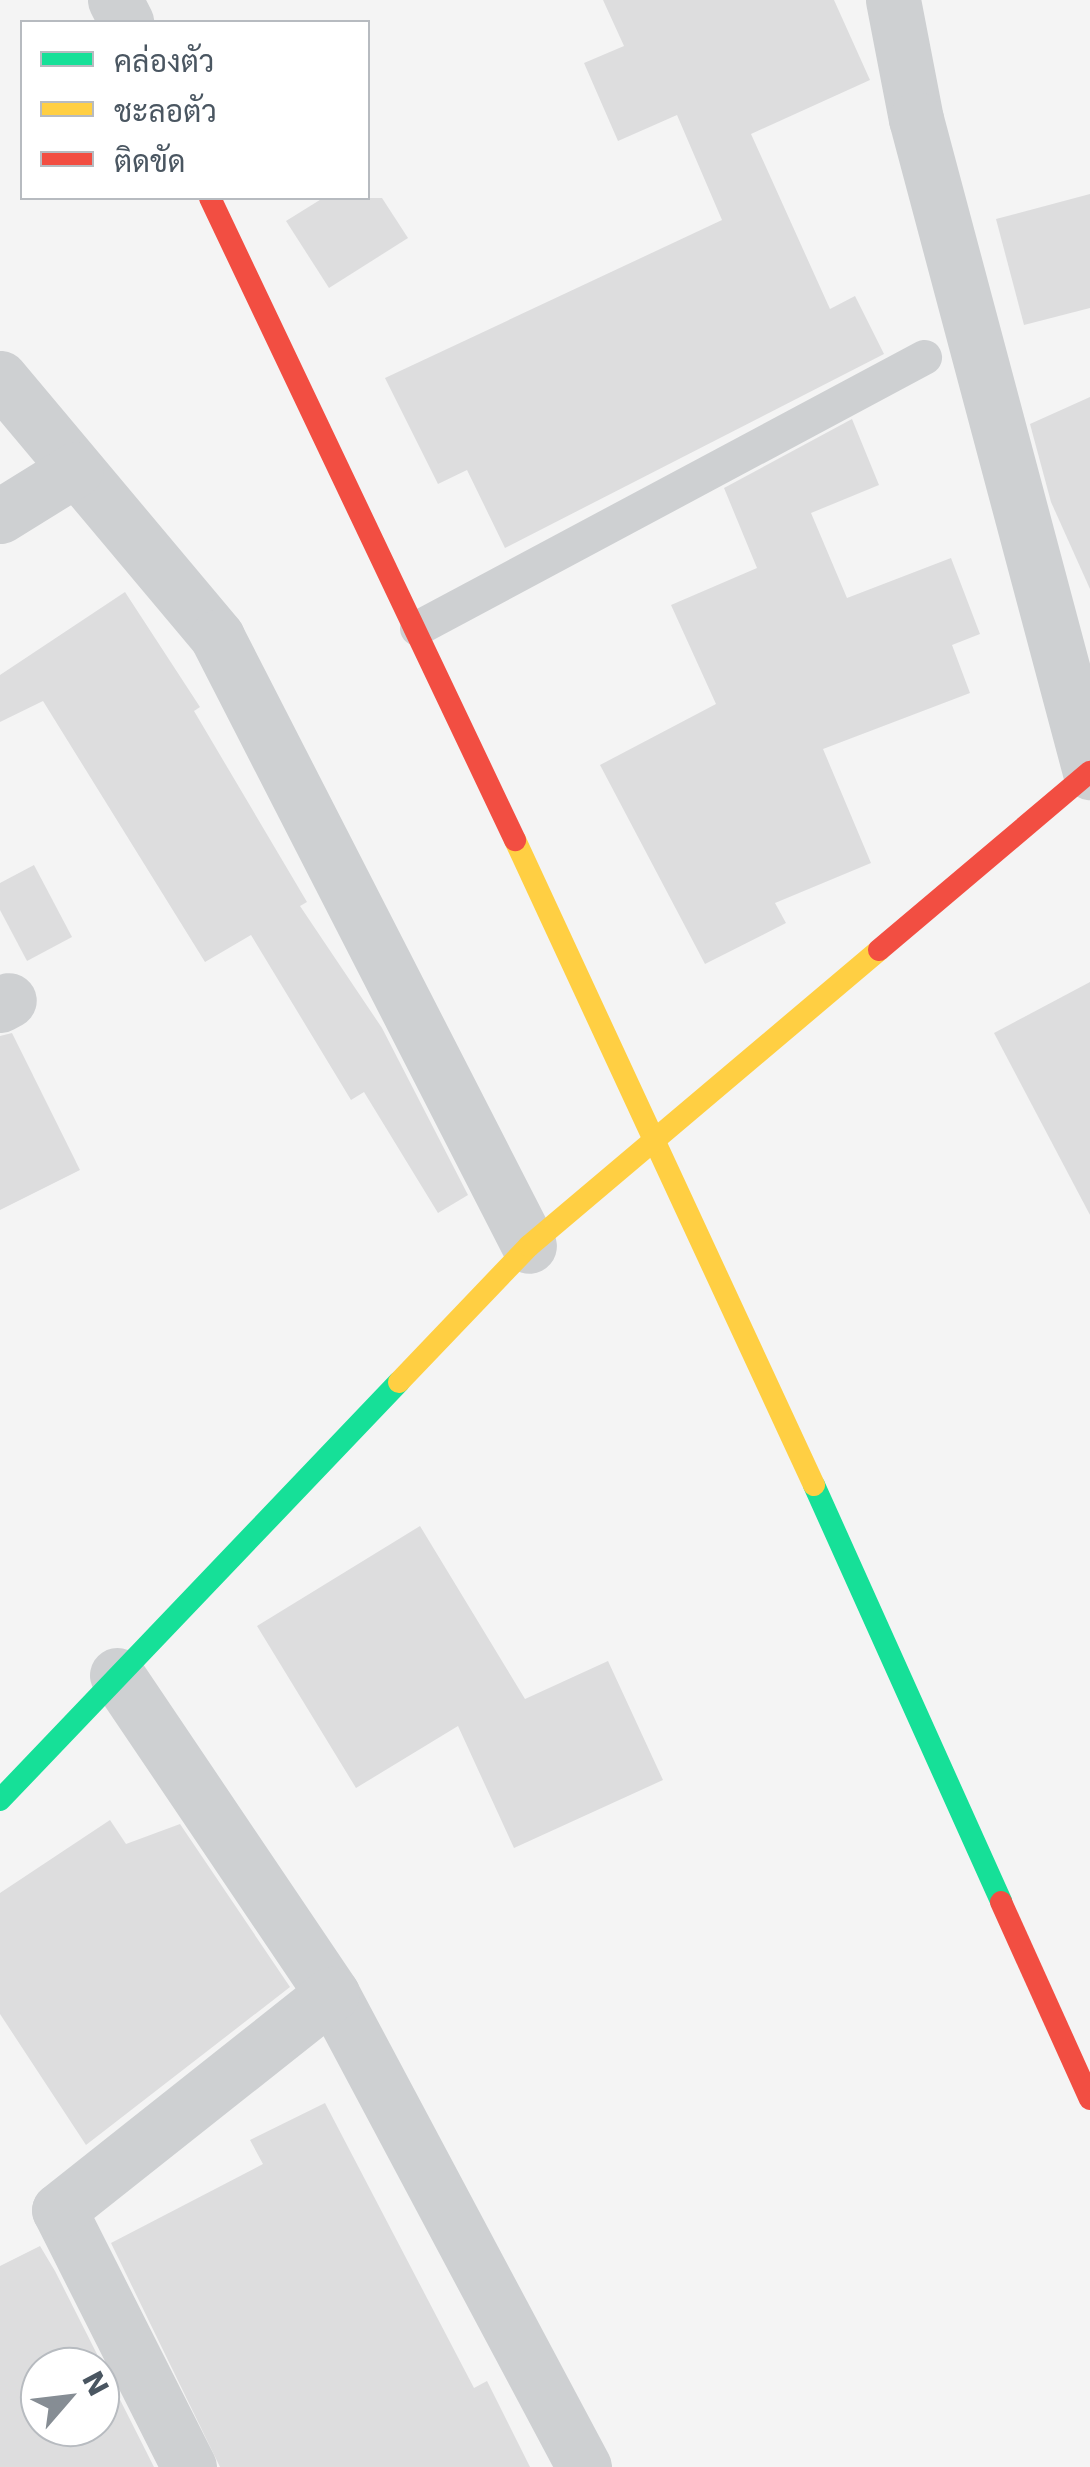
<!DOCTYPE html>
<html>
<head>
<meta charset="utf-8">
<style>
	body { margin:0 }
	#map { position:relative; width:1090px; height:2467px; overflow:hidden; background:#f4f4f4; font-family:"DejaVu Sans",Sarabun,sans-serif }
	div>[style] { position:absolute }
	.building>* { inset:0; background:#ddddde }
	.lane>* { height:35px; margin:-17.5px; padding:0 17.5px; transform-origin:17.5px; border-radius:17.5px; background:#ced0d2 }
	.street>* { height:55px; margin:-27.5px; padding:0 27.5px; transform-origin:27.5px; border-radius:27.5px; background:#ced0d2 }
	.fast>* { height:22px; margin:-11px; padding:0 11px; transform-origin:11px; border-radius:11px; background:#16e098 }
	.slow>* { height:22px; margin:-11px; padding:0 11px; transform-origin:11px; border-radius:11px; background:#ffcf43 }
	.jam>* { height:22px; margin:-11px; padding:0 11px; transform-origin:11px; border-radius:11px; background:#f24e42 }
	span { translate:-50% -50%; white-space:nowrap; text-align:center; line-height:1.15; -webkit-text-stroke:9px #fff; paint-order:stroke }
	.legend { position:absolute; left:20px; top:20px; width:350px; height:180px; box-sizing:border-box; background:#fff; border:2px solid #b7bbc0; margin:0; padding:12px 18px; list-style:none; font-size:30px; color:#4a5661 }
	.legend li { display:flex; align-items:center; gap:20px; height:50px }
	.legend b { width:50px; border:2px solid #b7bbc0 }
	.north { position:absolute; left:20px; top:2347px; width:100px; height:100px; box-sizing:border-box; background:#fff; border:2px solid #b7bbc0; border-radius:50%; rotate:62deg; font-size:28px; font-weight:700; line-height:40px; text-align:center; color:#4a5661 }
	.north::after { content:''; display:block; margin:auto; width:35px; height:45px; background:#868d94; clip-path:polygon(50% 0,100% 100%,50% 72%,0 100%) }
</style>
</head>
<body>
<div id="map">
	<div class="building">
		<div style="clip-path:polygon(603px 0,834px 0,870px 80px,751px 134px,830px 309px,855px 296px,884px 354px,505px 548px,467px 470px,438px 484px,385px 378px,722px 220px,677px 115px,618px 141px,584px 63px,624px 46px)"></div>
		<div style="clip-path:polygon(1090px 194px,1090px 308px,1024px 325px,996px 219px)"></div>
		<div style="clip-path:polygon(323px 198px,382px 198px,408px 238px,329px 288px,286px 221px)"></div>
		<div style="clip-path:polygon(1090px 397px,1090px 589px,1051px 502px,1030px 424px)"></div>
		<div style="clip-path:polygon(852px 419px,879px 485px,811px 513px,847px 598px,951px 558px,980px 634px,952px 645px,970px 693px,823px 749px,871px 863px,775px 903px,786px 923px,705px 964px,600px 765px,716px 704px,671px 605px,757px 568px,724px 488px)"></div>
		<div style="clip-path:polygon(125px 592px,200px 707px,194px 711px,307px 902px,300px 906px,382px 1028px,468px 1195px,438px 1213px,364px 1092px,351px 1100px,251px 935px,205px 962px,43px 701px,0 722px,0 675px)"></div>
		<div style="clip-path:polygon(34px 865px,72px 937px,27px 961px,0 910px,0 883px)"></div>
		<div style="clip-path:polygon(1090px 982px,1090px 1215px,994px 1033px)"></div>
		<div style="clip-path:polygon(12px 1033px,80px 1170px,0 1210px,0 1036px)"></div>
		<div style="clip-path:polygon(420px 1526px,525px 1699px,608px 1661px,663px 1780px,514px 1848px,458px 1726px,356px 1788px,257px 1626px)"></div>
		<div style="clip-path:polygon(110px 1820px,126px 1844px,180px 1824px,290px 1987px,86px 2145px,0 2014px,0 1893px)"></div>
		<div style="clip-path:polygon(325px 2103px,474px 2388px,487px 2381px,530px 2467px,220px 2467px,111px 2243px,263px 2164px,250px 2140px)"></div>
		<div style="clip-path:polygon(evenodd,40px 2246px,55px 2271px,154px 2467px,0 2467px,0 2266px,40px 2246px,40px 2367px,100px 2367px,100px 2427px,40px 2427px,40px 2367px)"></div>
	</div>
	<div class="lane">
		<div style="left:417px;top:628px;width:575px;rotate:-28.13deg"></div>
	</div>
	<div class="street">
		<div style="left:115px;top:0;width:25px;rotate:63deg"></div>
		<div style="left:893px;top:0;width:121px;rotate:79.1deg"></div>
		<div style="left:916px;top:119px;width:676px;rotate:75.08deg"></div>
		<div style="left:0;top:378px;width:338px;rotate:50deg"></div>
		<div style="left:217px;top:637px;width:684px;rotate:62.87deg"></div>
		<div style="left:0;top:516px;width:89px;rotate:-31.7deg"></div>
		<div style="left:0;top:1005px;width:10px;rotate:-29deg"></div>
		<div style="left:117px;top:1675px;width:385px;rotate:56deg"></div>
		<div style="left:332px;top:1994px;width:536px;rotate:61.95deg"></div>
		<div style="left:189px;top:2467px;width:288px;rotate:-116.8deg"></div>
		<div style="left:59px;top:2210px;width:348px;rotate:-38.4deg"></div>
	</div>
	<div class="fast">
		<div style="left:814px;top:1485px;width:457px;rotate:65.8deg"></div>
		<div style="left:0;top:1800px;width:578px;rotate:-46.33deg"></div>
	</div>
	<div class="slow">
		<div style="left:515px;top:840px;width:711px;rotate:65.13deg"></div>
		<div style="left:399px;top:1382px;width:188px;rotate:-46.3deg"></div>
		<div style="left:529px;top:1246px;width:458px;rotate:-40.2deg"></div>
	</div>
	<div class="jam">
		<div style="left:210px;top:198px;width:711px;rotate:64.59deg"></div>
		<div style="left:879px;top:950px;width:276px;rotate:-40.2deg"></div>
		<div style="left:1001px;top:1902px;width:216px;rotate:65.7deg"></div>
	</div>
	<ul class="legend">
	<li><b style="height:12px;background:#16e098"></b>คล่องตัว</li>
	<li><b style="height:12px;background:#ffcf43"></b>ชะลอตัว</li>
	<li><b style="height:12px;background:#f24e42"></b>ติดขัด</li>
	</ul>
	<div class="north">N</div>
</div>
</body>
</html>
